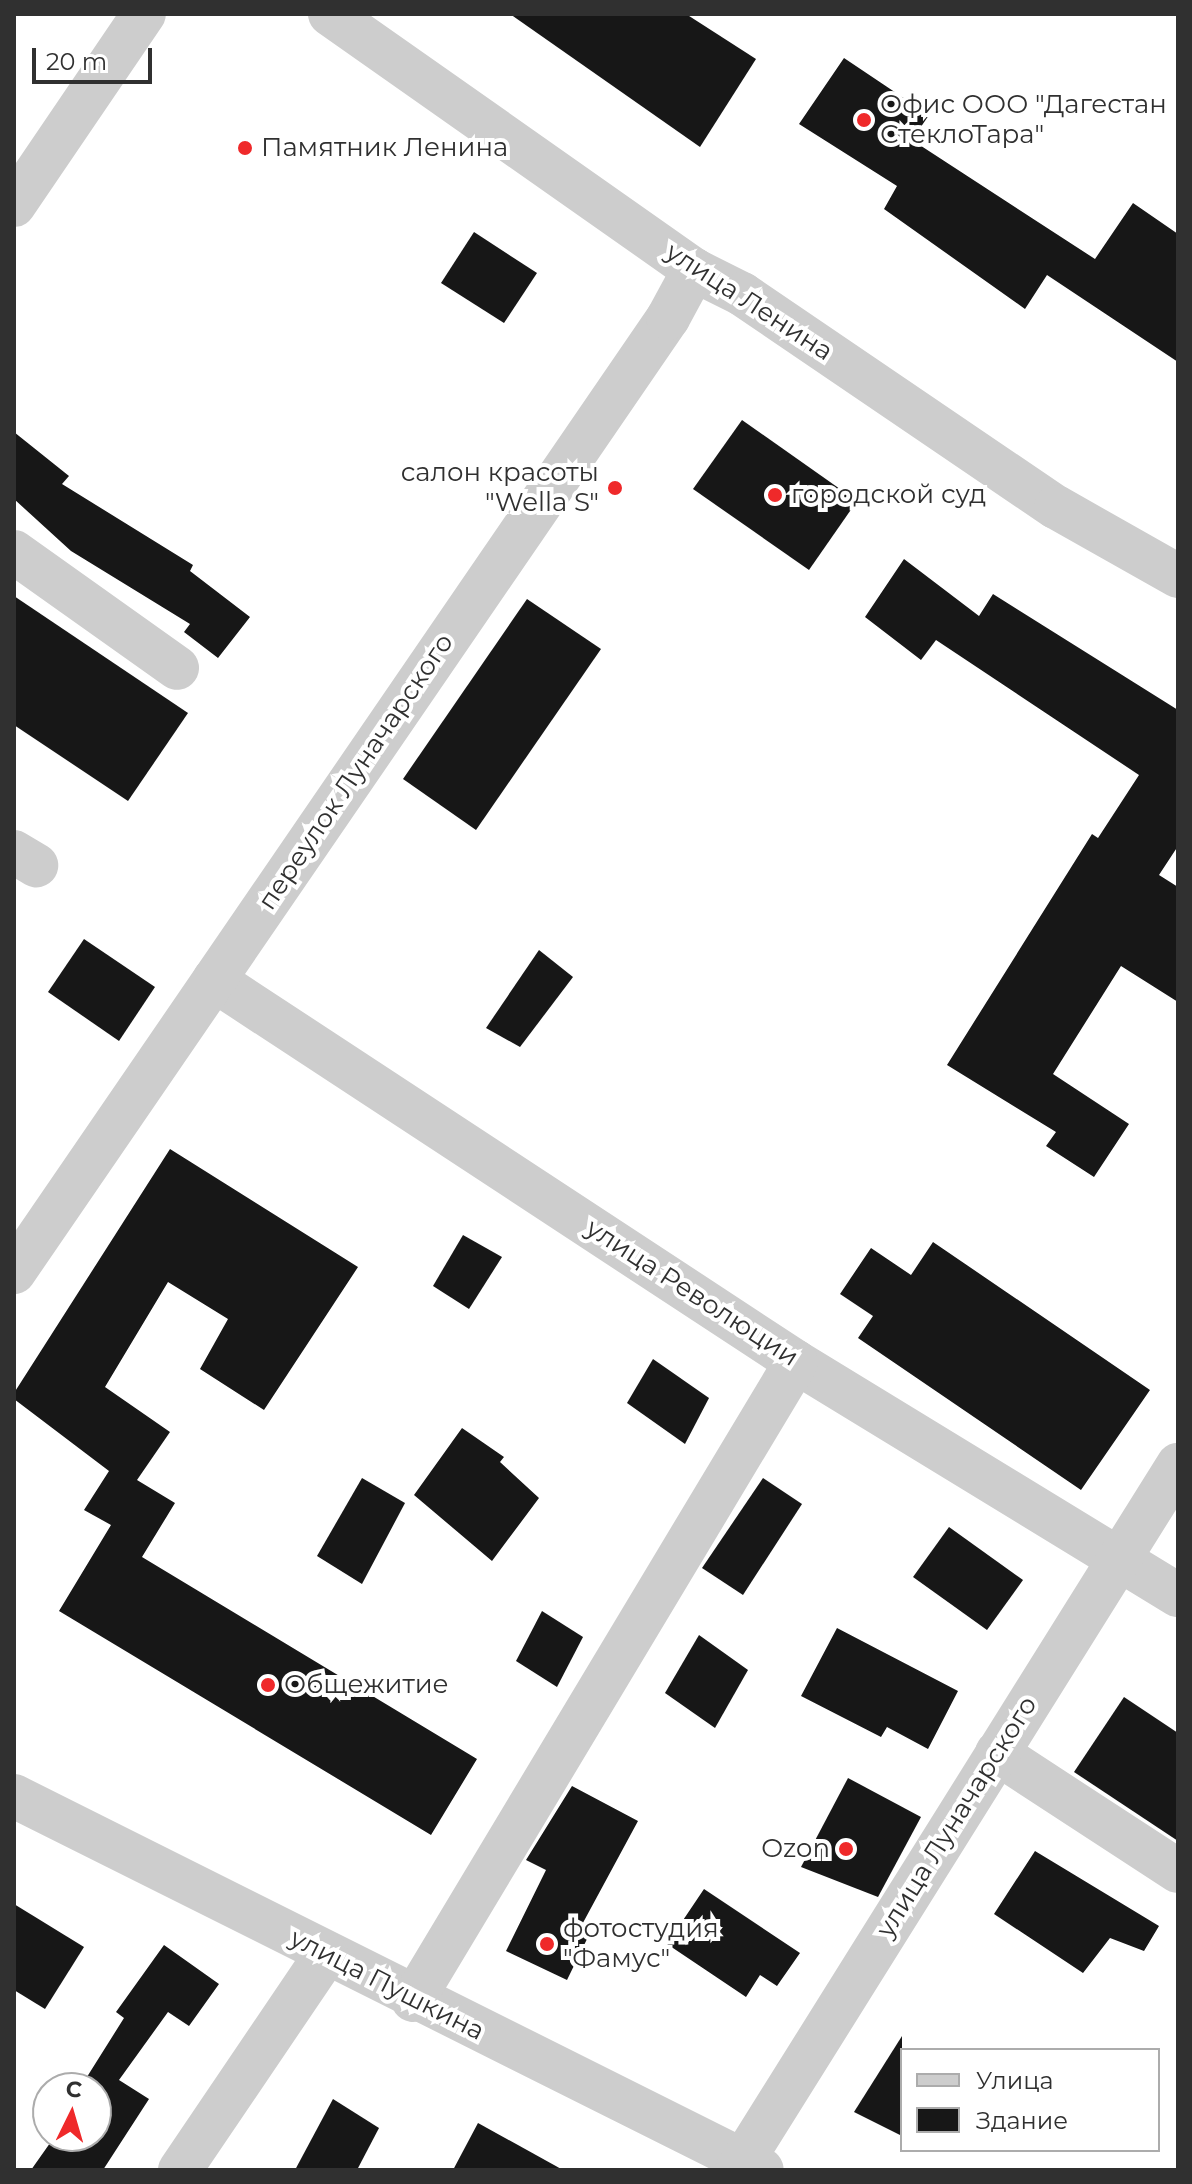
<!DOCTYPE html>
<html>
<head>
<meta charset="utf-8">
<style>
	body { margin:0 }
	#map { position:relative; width:1192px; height:2184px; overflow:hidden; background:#fff; font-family:Montserrat,sans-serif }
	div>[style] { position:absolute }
	.building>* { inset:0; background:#171717 }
	.minor>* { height:44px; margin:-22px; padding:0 22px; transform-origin:22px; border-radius:22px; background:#cdcdcd }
	.dots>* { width:22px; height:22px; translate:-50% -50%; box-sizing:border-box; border:4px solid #fff; border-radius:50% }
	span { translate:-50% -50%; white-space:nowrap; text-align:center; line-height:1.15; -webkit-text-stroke:8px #fff; paint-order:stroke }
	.poi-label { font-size:26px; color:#303030 }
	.left { translate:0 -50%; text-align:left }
	.right { translate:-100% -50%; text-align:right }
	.street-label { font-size:26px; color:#303030 }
	.frame { position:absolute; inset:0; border:16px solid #303030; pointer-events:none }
	.legend { position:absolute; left:900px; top:2048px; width:260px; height:104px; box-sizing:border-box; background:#fff; border:2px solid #acacac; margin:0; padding:10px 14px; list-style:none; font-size:24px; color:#303030 }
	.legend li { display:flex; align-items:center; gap:16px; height:40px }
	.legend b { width:40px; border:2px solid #acacac }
	.north { position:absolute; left:32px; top:2072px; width:80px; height:80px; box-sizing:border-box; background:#fff; border:2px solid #acacac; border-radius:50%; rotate:5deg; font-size:22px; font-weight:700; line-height:32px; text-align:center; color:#303030 }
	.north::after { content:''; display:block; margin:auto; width:28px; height:36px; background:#ef292a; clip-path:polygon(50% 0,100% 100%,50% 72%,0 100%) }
	.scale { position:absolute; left:32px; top:48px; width:120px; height:36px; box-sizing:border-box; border:4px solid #303030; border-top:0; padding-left:10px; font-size:24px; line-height:28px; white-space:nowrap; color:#303030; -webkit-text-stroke:6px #fff; paint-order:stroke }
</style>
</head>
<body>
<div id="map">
	<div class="building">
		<div style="clip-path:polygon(510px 14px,686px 14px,756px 59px,700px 147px)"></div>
		<div style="clip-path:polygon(844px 58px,929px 115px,912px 140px,1095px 259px,1133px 203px,1178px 234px,1178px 362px,1047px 275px,1025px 309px,884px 209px,897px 186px,799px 124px)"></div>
		<div style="clip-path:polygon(474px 232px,537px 273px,504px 323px,441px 283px)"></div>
		<div style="clip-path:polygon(742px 420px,857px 501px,809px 570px,693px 489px)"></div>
		<div style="clip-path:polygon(14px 432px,69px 476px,62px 484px,193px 565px,190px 571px,250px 617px,218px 658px,184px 632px,190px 624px,71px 551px,14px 499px)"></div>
		<div style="clip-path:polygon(904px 559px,979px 616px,993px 594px,1178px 710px,1178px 846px,1159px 875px,1178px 887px,1178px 1002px,1121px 966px,1053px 1074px,1129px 1124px,1094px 1177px,1046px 1146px,1056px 1132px,947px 1065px,1092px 834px,1098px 838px,1139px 775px,936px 640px,921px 660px,865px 617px)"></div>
		<div style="clip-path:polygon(14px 596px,188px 713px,128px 801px,14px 725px)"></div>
		<div style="clip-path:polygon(527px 599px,601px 649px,476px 830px,403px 779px)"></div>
		<div style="clip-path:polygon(84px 939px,155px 987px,119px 1041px,48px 992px)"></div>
		<div style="clip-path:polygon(539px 950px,573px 977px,520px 1047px,486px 1028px)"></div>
		<div style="clip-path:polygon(170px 1149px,358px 1267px,264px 1410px,200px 1369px,228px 1319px,168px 1282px,105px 1387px,170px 1432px,137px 1480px,175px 1503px,142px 1557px,477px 1759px,431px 1835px,59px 1611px,111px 1525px,84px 1510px,109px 1471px,14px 1399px,14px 1393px)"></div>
		<div style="clip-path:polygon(463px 1235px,502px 1257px,469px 1309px,433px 1286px)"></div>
		<div style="clip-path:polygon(933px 1242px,1150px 1390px,1081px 1490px,858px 1338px,873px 1316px,840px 1294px,871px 1248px,911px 1275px)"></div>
		<div style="clip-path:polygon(653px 1359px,709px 1398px,685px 1444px,627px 1403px)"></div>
		<div style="clip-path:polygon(462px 1428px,504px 1457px,500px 1462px,539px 1498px,492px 1561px,414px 1495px)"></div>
		<div style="clip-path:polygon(362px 1478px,405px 1503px,362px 1584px,317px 1556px)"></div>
		<div style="clip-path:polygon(763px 1478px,802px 1504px,743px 1595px,702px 1568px)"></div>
		<div style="clip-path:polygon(949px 1527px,1023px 1580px,987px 1630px,913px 1577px)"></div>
		<div style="clip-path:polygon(542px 1611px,583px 1637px,557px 1687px,516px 1661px)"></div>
		<div style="clip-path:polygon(837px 1628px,958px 1691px,928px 1749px,887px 1727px,881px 1737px,801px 1696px)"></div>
		<div style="clip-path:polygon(699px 1635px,748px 1670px,715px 1728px,665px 1693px)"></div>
		<div style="clip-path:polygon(1124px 1697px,1178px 1733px,1178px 1841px,1074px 1772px)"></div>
		<div style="clip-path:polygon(848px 1778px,921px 1817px,878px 1897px,801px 1867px)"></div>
		<div style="clip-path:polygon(572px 1786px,638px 1821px,578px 1932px,588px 1937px,567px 1980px,506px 1951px,546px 1870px,526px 1860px)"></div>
		<div style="clip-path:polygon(1035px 1851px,1159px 1926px,1144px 1951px,1110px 1938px,1083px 1973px,994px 1914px)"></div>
		<div style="clip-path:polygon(704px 1889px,800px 1953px,777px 1986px,760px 1975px,746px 1997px,667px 1944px)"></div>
		<div style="clip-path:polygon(14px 1904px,84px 1947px,45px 2009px,14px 1990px)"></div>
		<div style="clip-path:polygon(164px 1945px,219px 1984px,189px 2026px,168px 2012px,119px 2080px,149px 2099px,103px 2170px,31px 2170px,55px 2136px,96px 2136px,96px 2088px,80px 2088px,124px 2018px,116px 2012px)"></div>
		<div style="clip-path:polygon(902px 2036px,902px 2136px,854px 2112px)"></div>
		<div style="clip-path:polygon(333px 2099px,379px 2128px,357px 2170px,295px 2170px)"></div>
		<div style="clip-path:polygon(478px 2123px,563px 2170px,453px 2170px)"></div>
	</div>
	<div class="minor">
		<div style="left:330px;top:14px;width:445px;rotate:35.1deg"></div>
		<div style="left:694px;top:270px;width:54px;rotate:26.6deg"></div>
		<div style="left:742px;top:294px;width:379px;rotate:34.2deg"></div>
		<div style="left:1056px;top:507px;width:140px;rotate:29.5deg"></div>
		<div style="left:14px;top:205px;width:231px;rotate:-55.8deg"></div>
		<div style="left:14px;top:552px;width:200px;rotate:35.4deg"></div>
		<div style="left:14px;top:852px;width:26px;rotate:31deg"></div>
		<div style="left:214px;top:980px;width:696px;rotate:33.28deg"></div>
		<div style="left:796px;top:1362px;width:447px;rotate:31.4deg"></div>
		<div style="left:14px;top:1272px;width:1157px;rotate:-55.57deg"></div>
		<div style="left:668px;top:318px;width:55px;rotate:-61.6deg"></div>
		<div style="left:997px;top:1753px;width:216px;rotate:33.1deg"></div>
		<div style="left:14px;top:1796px;width:836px;rotate:26.57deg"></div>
		<div style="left:413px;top:2000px;width:744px;rotate:-59.02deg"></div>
		<div style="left:180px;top:2170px;width:261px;rotate:-55.9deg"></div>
		<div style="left:737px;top:2170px;width:832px;rotate:-57.97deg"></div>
	</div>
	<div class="dots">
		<div style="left:864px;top:120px;background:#ef292a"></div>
		<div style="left:245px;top:148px;background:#ef292a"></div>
		<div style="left:615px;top:488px;background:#ef292a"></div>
		<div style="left:775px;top:495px;background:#ef292a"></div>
		<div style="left:268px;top:1685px;background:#ef292a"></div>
		<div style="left:846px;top:1849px;background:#ef292a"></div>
		<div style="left:547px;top:1944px;background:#ef292a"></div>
	</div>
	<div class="poi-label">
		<span class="left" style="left:880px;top:120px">Офис ООО "Дагестан<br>СтеклоТара"</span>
		<span class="left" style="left:261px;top:148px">Памятник Ленина</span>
		<span class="right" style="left:599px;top:488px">салон красоты<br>"Wella S"</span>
		<span class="left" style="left:791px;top:495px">городской суд</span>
		<span class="left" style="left:284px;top:1685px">Общежитие</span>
		<span class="right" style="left:830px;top:1849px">Ozon</span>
		<span class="left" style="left:563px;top:1944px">фотостудия<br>"Фамус"</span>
	</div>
	<div class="street-label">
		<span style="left:749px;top:302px;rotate:33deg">улица Ленина</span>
		<span style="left:356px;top:772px;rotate:-56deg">переулок Луначарского</span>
		<span style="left:692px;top:1293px;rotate:33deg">улица Революции</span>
		<span style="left:957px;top:1817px;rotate:-58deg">улица Луначарского</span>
		<span style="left:387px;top:1985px;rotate:27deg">улица Пушкина</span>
	</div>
	<div class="frame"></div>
	<ul class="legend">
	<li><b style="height:10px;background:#cdcdcd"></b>Улица</li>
	<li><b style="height:22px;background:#171717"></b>Здание</li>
	</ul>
	<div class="north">С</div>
	<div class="scale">20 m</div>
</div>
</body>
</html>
